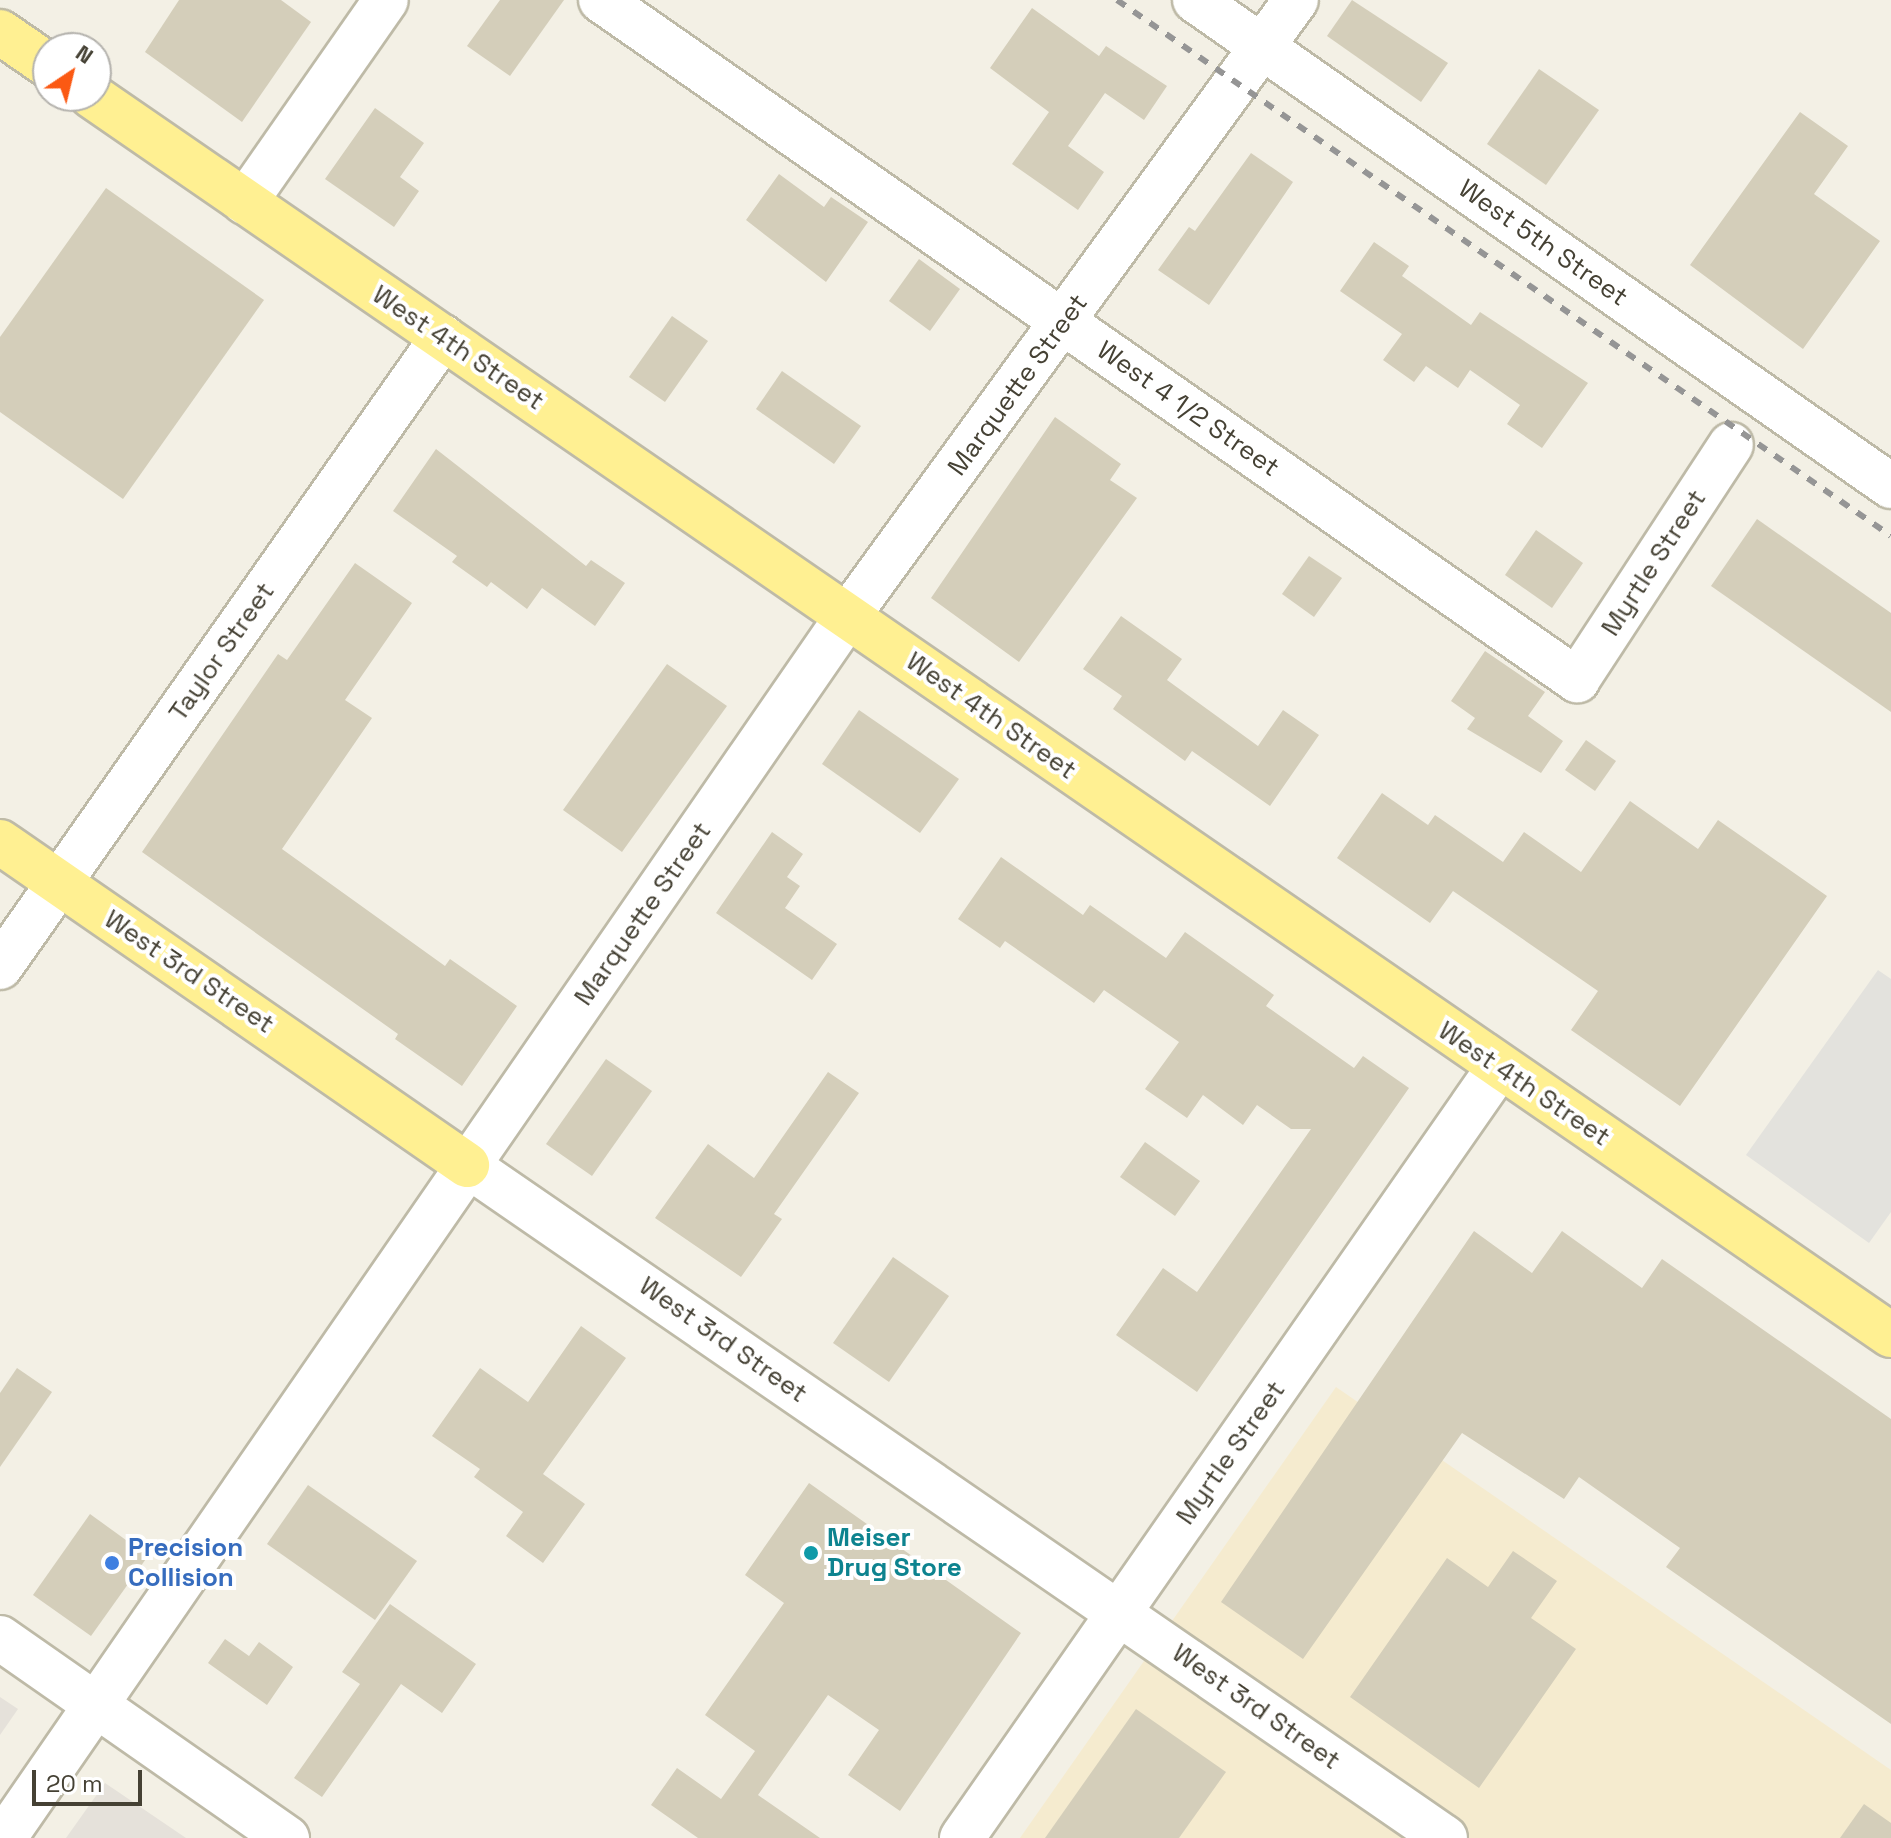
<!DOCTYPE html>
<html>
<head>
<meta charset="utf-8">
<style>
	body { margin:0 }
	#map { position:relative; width:1891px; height:1838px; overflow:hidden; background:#f3f0e5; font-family:"Space Grotesk",sans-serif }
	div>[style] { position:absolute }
	.commercial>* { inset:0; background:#f5ebcf }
	.industrial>* { inset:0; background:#e5e1da }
	.parking>* { inset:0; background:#e3e2dd }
	.building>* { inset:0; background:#d4ceba }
	.roads { filter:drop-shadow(2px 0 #bebaa7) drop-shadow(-2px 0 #bebaa7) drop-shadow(0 2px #bebaa7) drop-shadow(0 -2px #bebaa7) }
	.minor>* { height:44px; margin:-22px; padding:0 22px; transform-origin:22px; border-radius:22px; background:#fff }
	.major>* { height:44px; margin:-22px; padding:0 22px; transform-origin:22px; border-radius:22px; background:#fff092 }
	.rail>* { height:6px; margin-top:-3px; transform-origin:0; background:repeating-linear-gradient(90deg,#959595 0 10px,transparent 0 20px) }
	.dots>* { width:22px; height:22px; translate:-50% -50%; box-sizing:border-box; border:4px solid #fff; border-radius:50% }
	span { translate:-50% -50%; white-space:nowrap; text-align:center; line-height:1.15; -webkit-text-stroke:8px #fff; paint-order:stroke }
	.street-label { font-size:26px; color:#454134 }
	.culture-label { font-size:26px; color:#0d838f; font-weight:700 }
	.left { translate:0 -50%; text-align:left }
	.shop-label { font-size:26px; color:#366cbe; font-weight:700 }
	.north { position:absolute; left:32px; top:32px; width:80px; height:80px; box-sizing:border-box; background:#fff; border:2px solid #b5b3ae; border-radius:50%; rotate:35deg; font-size:22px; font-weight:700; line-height:32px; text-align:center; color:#454134 }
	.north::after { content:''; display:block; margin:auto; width:28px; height:36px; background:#fb5913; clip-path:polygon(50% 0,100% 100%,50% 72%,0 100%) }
	.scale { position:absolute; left:32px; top:1770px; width:110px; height:36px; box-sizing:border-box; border:4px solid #454134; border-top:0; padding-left:10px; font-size:24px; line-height:28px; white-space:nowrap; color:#454134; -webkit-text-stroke:6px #fff; paint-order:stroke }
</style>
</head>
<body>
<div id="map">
	<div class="commercial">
		<div style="clip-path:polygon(1336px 1387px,1891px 1770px,1891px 1838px,1020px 1838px)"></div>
	</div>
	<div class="industrial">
		<div style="clip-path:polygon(0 1697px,18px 1709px,0 1735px)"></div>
		<div style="clip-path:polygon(105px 1783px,186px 1838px,66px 1838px)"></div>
	</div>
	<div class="parking">
		<div style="clip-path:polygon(1878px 970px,1891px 979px,1891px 1212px,1869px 1243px,1746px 1155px)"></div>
	</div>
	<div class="building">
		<div style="clip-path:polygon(179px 0,281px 0,311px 22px,242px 122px,145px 52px)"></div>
		<div style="clip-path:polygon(500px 0,564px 0,510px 76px,467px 46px)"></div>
		<div style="clip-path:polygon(1352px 0,1448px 63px,1421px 102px,1327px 36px)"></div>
		<div style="clip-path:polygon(1032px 8px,1099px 56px,1106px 46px,1167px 86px,1144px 120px,1105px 93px,1068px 146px,1104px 172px,1078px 210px,1012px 164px,1049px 112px,990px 68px)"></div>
		<div style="clip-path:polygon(1539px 69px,1599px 110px,1546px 185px,1487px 144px)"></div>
		<div style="clip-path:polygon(375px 108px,424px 143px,400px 177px,419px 191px,394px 227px,325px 179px)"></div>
		<div style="clip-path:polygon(1800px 112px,1848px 146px,1814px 194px,1880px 241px,1803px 349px,1690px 265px)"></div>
		<div style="clip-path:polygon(1251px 153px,1293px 182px,1209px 305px,1158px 270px,1189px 227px,1195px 231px)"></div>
		<div style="clip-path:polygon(779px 174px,824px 207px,831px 197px,868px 222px,826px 282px,746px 220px)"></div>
		<div style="clip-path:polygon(106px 188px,264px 300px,123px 499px,0 412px,0 337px)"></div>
		<div style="clip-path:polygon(1374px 242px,1409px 266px,1402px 276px,1471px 325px,1480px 312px,1588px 383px,1542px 448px,1507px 424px,1520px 405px,1470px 370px,1458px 388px,1426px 366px,1414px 382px,1383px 360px,1402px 334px,1340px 291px)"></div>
		<div style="clip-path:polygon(919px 259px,960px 289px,930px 331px,889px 301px)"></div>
		<div style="clip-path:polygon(672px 316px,708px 341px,665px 402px,629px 377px)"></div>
		<div style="clip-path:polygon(782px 371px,861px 426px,834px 464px,756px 409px)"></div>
		<div style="clip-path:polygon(1055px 417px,1121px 464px,1110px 480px,1137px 498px,1019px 662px,931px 598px)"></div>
		<div style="clip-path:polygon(436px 449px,586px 566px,591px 560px,625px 583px,595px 626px,542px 588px,527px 609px,491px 582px,487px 587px,452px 562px,457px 556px,393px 511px)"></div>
		<div style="clip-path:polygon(1757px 519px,1891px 613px,1891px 712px,1711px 586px)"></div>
		<div style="clip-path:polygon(1536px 530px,1583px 563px,1552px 608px,1505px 575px)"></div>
		<div style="clip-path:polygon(1309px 556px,1342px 578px,1314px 617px,1282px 594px)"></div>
		<div style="clip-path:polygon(355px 563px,412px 603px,345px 700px,372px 718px,282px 849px,445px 966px,450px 959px,517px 1006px,462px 1086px,395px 1039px,398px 1034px,142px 852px,278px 654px,287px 660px)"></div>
		<div style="clip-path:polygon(1121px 616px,1182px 659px,1167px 680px,1258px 746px,1283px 710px,1319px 735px,1270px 806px,1192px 751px,1185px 761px,1113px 709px,1122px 696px,1083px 669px)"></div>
		<div style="clip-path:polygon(1485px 651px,1545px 692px,1528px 716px,1563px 741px,1541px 773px,1467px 729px,1475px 718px,1451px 701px)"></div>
		<div style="clip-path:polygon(667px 664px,727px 706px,622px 852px,563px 810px)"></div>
		<div style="clip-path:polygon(859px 710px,959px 779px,920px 833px,822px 764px)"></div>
		<div style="clip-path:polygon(1586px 740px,1616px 761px,1595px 791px,1565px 770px)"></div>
		<div style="clip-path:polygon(1382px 793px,1428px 825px,1435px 815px,1503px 862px,1524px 832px,1581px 872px,1630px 801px,1698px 849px,1718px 820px,1827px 896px,1680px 1106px,1571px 1030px,1598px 991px,1453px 891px,1430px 923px,1337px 858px)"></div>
		<div style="clip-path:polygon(772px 832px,803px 854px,787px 877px,800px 886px,785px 908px,837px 944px,812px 980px,716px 913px)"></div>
		<div style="clip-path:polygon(1001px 857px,1083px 915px,1090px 905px,1166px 958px,1185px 932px,1274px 995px,1266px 1006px,1354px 1068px,1363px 1056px,1409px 1088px,1197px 1392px,1116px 1335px,1163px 1268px,1197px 1292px,1311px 1129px,1291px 1129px,1257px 1105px,1243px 1125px,1203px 1095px,1187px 1118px,1145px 1089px,1179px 1042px,1104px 990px,1094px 1003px,1005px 941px,1000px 948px,958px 919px)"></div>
		<div style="clip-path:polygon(606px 1059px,652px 1091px,592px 1176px,546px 1144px)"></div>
		<div style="clip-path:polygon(828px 1072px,859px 1093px,774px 1214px,782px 1219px,741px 1277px,655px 1218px,708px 1144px,754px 1178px)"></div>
		<div style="clip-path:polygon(1145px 1142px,1200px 1181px,1175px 1216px,1120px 1177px)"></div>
		<div style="clip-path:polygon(1474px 1231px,1532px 1273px,1562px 1231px,1642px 1288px,1662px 1259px,1891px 1419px,1891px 1724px,1666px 1567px,1680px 1548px,1579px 1477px,1564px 1499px,1462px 1433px,1303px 1659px,1221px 1602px)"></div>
		<div style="clip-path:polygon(893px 1257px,949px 1296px,889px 1382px,833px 1343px)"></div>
		<div style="clip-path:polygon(581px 1326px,626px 1358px,543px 1474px,585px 1504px,543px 1563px,506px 1536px,523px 1512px,474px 1477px,480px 1469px,432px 1436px,480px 1368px,528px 1402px)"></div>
		<div style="clip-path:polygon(17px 1368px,52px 1392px,0 1467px,0 1393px)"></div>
		<div style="clip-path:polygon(809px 1483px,1021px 1633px,900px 1811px,848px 1775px,879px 1730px,828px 1695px,758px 1795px,820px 1838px,698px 1838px,651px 1805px,677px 1768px,721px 1799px,755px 1751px,705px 1715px,784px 1603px,745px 1575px)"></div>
		<div style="clip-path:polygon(308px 1485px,417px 1561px,375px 1620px,267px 1544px)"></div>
		<div style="clip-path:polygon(90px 1514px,148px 1556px,91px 1636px,33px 1595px)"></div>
		<div style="clip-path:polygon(1513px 1551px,1557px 1581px,1531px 1618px,1576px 1649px,1479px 1788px,1350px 1697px,1447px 1558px,1488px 1587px)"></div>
		<div style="clip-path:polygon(390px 1604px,476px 1664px,442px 1713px,401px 1684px,322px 1797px,294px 1778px,360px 1684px,342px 1672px)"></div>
		<div style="clip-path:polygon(225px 1639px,249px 1656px,259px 1642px,293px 1667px,267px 1705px,208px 1663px)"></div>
		<div style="clip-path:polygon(1136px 1709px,1226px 1772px,1179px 1838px,1045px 1838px)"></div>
		<div style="clip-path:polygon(1864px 1804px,1891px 1823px,1891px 1838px,1840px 1838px)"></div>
	</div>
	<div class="roads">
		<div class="minor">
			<div style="left:601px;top:0;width:1190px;rotate:34.87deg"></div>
			<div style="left:1577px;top:680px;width:281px;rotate:-56.8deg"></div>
			<div style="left:1195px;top:0;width:849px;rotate:34.93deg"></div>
			<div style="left:245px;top:202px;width:246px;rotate:-55.1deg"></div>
			<div style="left:0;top:967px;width:770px;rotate:-54.89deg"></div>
			<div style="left:467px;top:1165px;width:1187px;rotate:34.53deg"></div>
			<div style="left:0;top:1638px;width:350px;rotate:34.9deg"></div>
			<div style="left:4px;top:1838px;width:1484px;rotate:-55.38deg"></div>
			<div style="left:847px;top:617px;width:763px;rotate:-53.96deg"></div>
			<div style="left:962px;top:1838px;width:940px;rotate:-55.14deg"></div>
		</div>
		<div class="major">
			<div style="left:0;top:32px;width:58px;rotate:34.5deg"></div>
			<div style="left:92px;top:96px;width:2184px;rotate:34.56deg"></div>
			<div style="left:0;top:842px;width:568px;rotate:34.67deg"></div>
		</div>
	</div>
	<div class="rail">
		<div style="left:1117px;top:0;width:941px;rotate:34.7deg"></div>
	</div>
	<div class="dots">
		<div style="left:811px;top:1553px;background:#0f9aa8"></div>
		<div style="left:112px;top:1563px;background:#3f7fe0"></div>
	</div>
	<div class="street-label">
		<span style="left:1543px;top:243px;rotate:35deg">West 5th Street</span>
		<span style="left:458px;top:348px;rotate:34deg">West 4th Street</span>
		<span style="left:1018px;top:385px;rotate:-54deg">Marquette Street</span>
		<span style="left:1188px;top:409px;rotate:35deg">West 4 1/2 Street</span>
		<span style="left:1654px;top:563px;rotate:-57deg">Myrtle Street</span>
		<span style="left:222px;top:652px;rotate:-55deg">Taylor Street</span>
		<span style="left:991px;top:716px;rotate:35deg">West 4th Street</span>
		<span style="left:643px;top:914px;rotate:-55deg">Marquette Street</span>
		<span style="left:189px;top:972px;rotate:34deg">West 3rd Street</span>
		<span style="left:1524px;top:1084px;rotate:34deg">West 4th Street</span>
		<span style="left:723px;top:1340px;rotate:35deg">West 3rd Street</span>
		<span style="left:1231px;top:1453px;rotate:-55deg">Myrtle Street</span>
		<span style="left:1256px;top:1707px;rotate:35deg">West 3rd Street</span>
	</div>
	<div class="culture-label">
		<span class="left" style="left:827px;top:1553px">Meiser<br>Drug Store</span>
	</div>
	<div class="shop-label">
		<span class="left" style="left:128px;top:1563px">Precision<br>Collision</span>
	</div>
	<div class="north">N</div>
	<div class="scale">20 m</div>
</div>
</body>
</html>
